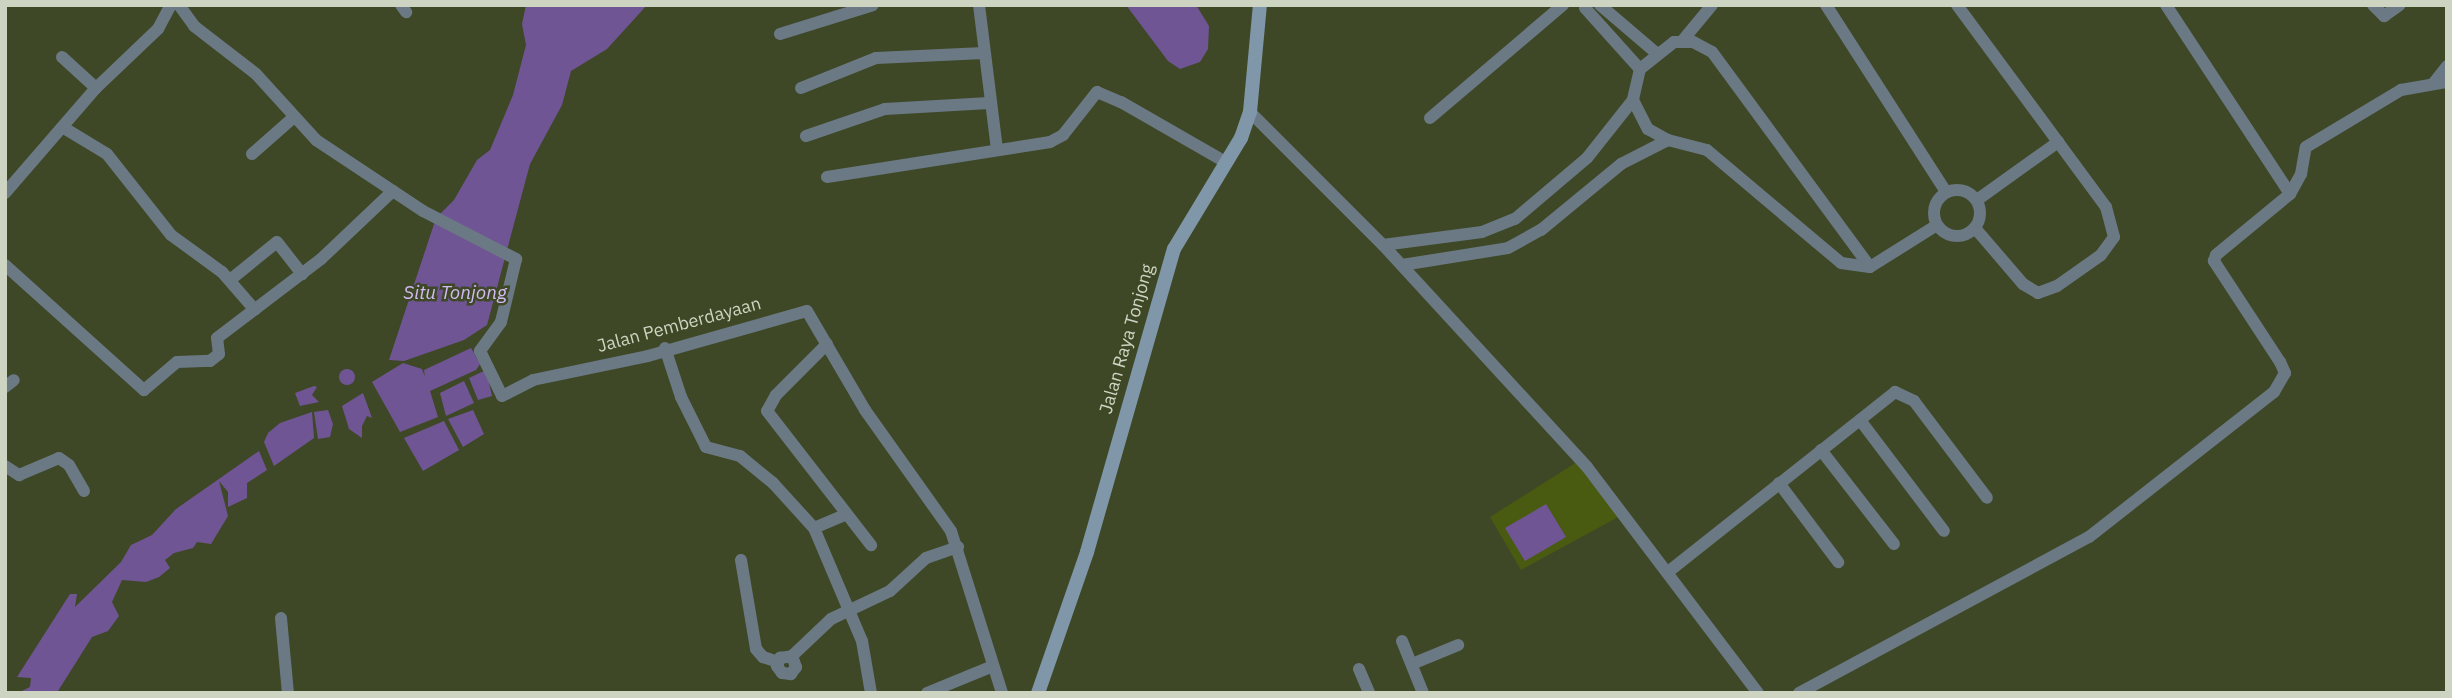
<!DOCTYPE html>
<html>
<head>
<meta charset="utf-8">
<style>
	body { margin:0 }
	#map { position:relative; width:2452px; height:698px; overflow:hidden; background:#3e4826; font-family:"IBM Plex Sans",sans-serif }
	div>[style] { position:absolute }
	.green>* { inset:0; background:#495b11 }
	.water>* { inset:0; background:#705595 }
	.round { border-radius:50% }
	.minor>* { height:12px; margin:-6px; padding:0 6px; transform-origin:6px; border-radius:6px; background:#6b7985 }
	.minor>.ring { margin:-6px; padding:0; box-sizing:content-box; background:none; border:12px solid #6b7985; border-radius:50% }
	.secondary>* { height:14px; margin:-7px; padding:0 7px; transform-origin:7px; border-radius:7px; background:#8097a9 }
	span { translate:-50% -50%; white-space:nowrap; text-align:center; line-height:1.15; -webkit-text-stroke:5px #3e4826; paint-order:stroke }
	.street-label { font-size:18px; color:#cdd4c1 }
	.water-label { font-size:19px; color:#d1bbf2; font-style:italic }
	.frame { position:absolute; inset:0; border:7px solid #cdd4c1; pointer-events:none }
</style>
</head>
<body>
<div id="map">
	<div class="green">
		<div style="clip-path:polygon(1577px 462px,1622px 515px,1521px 570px,1490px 517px)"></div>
	</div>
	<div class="water">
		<div style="clip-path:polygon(526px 5px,647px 5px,607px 49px,571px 71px,562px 105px,530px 164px,487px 325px,464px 340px,404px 361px,389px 360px,436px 218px,454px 200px,477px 160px,490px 150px,513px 95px,526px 45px,522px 24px)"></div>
		<div style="clip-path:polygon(1126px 5px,1196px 5px,1209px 26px,1208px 49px,1200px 62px,1180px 69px,1168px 61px)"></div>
		<div style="clip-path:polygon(471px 348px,480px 364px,476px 370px,430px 391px,438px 417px,400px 432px,372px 382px,403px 363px,422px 369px,425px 377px,424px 370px)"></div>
		<div class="round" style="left:339px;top:369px;width:16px;height:16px"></div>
		<div style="clip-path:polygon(486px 370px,492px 396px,478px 400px,469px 378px)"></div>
		<div style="clip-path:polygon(464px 381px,474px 403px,446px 416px,440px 393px)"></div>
		<div style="clip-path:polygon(314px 386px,317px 387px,312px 395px,319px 402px,300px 406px,295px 393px)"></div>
		<div style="clip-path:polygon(363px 393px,372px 418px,367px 416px,362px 426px,362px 438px,349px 429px,342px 406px)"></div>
		<div style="clip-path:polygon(328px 410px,333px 424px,330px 437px,318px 439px,314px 412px)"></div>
		<div style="clip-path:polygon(473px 410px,484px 434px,463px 447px,448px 419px)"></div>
		<div style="clip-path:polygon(312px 412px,314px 438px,274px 466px,264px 442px,268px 433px,280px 423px)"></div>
		<div style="clip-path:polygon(444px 421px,459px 450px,423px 471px,404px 438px)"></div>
		<div style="clip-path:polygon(259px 451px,267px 470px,247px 483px,247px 498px,228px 507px,228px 492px,219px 481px,228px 516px,211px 544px,197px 542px,193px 548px,174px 553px,165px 560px,170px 568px,159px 577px,146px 582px,122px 580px,112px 602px,119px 616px,108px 631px,92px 637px,58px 691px,18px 693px,30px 687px,31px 678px,17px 677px,70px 594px,77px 594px,75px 607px,121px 562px,131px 545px,152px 535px,176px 509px)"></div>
		<div style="clip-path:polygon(1546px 504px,1566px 537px,1525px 561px,1505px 528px)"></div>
	</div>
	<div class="minor">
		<div style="left:179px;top:5px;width:26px;rotate:54deg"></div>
		<div style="left:194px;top:26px;width:78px;rotate:37.7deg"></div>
		<div style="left:256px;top:74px;width:89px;rotate:47.7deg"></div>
		<div style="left:316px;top:140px;width:128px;rotate:33.6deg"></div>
		<div style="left:423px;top:211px;width:105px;rotate:27.3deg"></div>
		<div style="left:516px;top:259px;width:65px;rotate:103.4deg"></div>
		<div style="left:501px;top:322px;width:36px;rotate:126deg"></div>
		<div style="left:480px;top:351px;width:50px;rotate:63.9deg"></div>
		<div style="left:502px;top:396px;width:35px;rotate:-27deg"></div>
		<div style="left:533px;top:380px;width:117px;rotate:-11.8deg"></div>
		<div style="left:648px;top:356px;width:165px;rotate:-15.8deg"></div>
		<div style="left:807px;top:311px;width:115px;rotate:59.6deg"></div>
		<div style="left:865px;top:410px;width:148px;rotate:54.6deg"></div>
		<div style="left:951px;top:531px;width:170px;rotate:72.5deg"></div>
		<div style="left:401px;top:5px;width:9px;rotate:54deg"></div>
		<div style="left:979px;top:5px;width:145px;rotate:82.9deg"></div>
		<div style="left:1600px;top:5px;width:72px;rotate:40.5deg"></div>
		<div style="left:1826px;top:5px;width:222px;rotate:57.3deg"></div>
		<div style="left:1957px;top:5px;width:251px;rotate:53.6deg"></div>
		<div style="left:2106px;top:207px;width:31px;rotate:75deg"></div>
		<div style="left:2114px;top:237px;width:22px;rotate:126deg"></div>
		<div style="left:2101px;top:255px;width:54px;rotate:144.8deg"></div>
		<div style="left:2057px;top:286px;width:20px;rotate:160deg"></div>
		<div style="left:2038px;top:293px;width:17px;rotate:-149deg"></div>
		<div style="left:2023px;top:284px;width:74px;rotate:-130.6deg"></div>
		<div style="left:2166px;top:5px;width:226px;rotate:56.7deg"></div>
		<div style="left:2373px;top:5px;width:16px;rotate:45deg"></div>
		<div style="left:2384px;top:16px;width:19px;rotate:-35deg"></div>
		<div style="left:1585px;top:8px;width:82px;rotate:48deg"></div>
		<div style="left:780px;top:34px;width:97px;rotate:-17.3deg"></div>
		<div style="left:1683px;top:40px;width:45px;rotate:-50.4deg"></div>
		<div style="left:62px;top:57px;width:46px;rotate:42.4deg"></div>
		<div style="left:2433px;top:84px;width:23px;rotate:-52deg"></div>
		<div style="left:801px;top:88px;width:81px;rotate:-21.8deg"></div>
		<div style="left:876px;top:58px;width:108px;rotate:-2.7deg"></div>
		<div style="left:1250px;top:112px;width:188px;rotate:45deg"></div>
		<div style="left:1383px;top:245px;width:301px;rotate:47.4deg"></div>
		<div style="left:1587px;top:467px;width:283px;rotate:52.9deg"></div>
		<div style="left:1430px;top:118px;width:175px;rotate:-40.4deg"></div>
		<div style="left:64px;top:128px;width:50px;rotate:31.2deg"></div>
		<div style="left:107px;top:154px;width:103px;rotate:51.7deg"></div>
		<div style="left:171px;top:235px;width:63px;rotate:36deg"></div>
		<div style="left:222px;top:272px;width:50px;rotate:49deg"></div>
		<div style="left:806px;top:136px;width:83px;rotate:-18.9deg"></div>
		<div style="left:885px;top:109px;width:104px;rotate:-3.3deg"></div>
		<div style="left:252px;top:154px;width:56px;rotate:-41.4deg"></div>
		<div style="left:827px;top:177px;width:226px;rotate:-8.9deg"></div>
		<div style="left:1050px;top:142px;width:15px;rotate:-28deg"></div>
		<div style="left:1063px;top:135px;width:55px;rotate:-51.7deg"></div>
		<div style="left:1097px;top:92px;width:26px;rotate:23deg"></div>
		<div style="left:1121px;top:102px;width:122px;rotate:29.9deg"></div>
		<div class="ring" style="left:1934px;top:190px;width:34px;height:34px"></div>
		<div style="left:5px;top:193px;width:139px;rotate:-49.1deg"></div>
		<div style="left:96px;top:88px;width:86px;rotate:-43.6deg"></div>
		<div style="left:158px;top:29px;width:27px;rotate:-62deg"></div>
		<div style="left:1977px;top:200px;width:100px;rotate:-35.6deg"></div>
		<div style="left:1383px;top:245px;width:100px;rotate:-7.5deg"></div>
		<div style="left:1482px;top:232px;width:35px;rotate:-22deg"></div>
		<div style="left:1515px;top:219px;width:94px;rotate:-40.3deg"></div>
		<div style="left:1587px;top:158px;width:74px;rotate:-51.6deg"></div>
		<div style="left:5px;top:265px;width:187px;rotate:42deg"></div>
		<div style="left:144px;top:390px;width:43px;rotate:-40.3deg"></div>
		<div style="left:177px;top:362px;width:33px;rotate:-2deg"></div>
		<div style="left:210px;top:361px;width:11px;rotate:-38deg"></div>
		<div style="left:219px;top:354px;width:16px;rotate:-97deg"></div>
		<div style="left:217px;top:338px;width:131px;rotate:-37.2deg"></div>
		<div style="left:321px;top:259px;width:99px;rotate:-43.4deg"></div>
		<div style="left:1402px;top:265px;width:107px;rotate:-9.1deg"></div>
		<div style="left:1508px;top:248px;width:38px;rotate:-29deg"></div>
		<div style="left:1541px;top:230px;width:104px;rotate:-39.5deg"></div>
		<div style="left:1621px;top:164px;width:53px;rotate:-27.1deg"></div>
		<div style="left:1870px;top:267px;width:267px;rotate:-126.3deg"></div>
		<div style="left:1712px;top:52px;width:21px;rotate:-152deg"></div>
		<div style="left:1693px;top:42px;width:19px;rotate:180deg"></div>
		<div style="left:1674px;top:42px;width:43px;rotate:141.5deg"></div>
		<div style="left:1640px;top:69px;width:32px;rotate:103deg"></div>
		<div style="left:1633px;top:100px;width:33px;rotate:63deg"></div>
		<div style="left:1648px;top:129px;width:23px;rotate:29deg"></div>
		<div style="left:1668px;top:140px;width:40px;rotate:14.4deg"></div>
		<div style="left:1707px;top:150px;width:175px;rotate:40.1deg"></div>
		<div style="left:1841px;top:263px;width:29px;rotate:8deg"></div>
		<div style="left:1870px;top:267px;width:79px;rotate:-32.1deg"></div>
		<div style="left:230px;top:280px;width:60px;rotate:-39deg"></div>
		<div style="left:277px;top:242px;width:41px;rotate:52deg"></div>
		<div style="left:827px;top:344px;width:72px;rotate:135deg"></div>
		<div style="left:776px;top:395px;width:18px;rotate:119deg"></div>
		<div style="left:767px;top:411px;width:170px;rotate:52.2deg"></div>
		<div style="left:665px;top:348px;width:52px;rotate:71.9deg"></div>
		<div style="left:681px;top:397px;width:56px;rotate:63.4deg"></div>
		<div style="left:706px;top:447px;width:35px;rotate:15deg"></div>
		<div style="left:740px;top:456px;width:43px;rotate:39.3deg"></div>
		<div style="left:773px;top:483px;width:61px;rotate:47.7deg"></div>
		<div style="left:814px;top:528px;width:123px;rotate:67deg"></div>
		<div style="left:862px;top:641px;width:53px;rotate:80.2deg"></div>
		<div style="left:5px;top:387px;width:11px;rotate:-38deg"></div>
		<div style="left:1860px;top:420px;width:139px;rotate:52.9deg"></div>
		<div style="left:1821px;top:450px;width:119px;rotate:52.2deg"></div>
		<div style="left:5px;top:466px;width:17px;rotate:33deg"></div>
		<div style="left:19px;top:475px;width:43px;rotate:-23deg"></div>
		<div style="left:59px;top:458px;width:12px;rotate:35deg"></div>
		<div style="left:69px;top:465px;width:30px;rotate:60deg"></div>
		<div style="left:1779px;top:483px;width:99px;rotate:53.2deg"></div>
		<div style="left:814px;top:528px;width:34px;rotate:-23deg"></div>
		<div style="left:741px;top:560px;width:90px;rotate:80.4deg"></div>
		<div style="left:756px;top:649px;width:11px;rotate:49deg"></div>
		<div style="left:763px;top:657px;width:16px;rotate:18deg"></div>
		<div style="left:1668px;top:572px;width:290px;rotate:-38.4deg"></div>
		<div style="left:1895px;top:392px;width:21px;rotate:25deg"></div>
		<div style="left:1914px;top:401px;width:121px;rotate:53deg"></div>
		<div style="left:281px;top:618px;width:75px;rotate:84.7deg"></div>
		<div style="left:1402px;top:641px;width:56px;rotate:68deg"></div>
		<div style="left:792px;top:656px;width:12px;rotate:70deg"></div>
		<div style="left:796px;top:667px;width:9px;rotate:126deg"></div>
		<div style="left:791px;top:674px;width:9px;rotate:-174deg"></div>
		<div style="left:782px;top:673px;width:9px;rotate:-126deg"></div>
		<div style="left:777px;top:666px;width:9px;rotate:-69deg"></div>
		<div style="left:780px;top:658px;width:12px;rotate:-9deg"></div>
		<div style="left:792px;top:656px;width:54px;rotate:-43.5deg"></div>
		<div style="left:831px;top:619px;width:65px;rotate:-25.4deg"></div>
		<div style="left:890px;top:591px;width:49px;rotate:-42.5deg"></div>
		<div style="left:926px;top:558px;width:34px;rotate:-19deg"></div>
		<div style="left:1412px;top:664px;width:50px;rotate:-22.4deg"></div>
		<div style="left:1359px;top:669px;width:26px;rotate:67deg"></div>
		<div style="left:927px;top:693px;width:71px;rotate:-22.2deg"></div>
		<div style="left:1799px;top:693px;width:329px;rotate:-28.3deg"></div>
		<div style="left:2089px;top:537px;width:235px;rotate:-38.1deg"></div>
		<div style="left:2274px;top:392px;width:22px;rotate:-60deg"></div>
		<div style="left:2285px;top:373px;width:12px;rotate:-114deg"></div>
		<div style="left:2280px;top:362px;width:121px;rotate:-123.2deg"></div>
		<div style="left:2214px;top:261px;width:6px;rotate:-72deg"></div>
		<div style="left:2216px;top:255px;width:96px;rotate:-39.5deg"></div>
		<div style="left:2290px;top:194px;width:23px;rotate:-61deg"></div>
		<div style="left:2301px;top:174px;width:27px;rotate:-80deg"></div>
		<div style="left:2306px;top:147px;width:111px;rotate:-31deg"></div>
		<div style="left:2401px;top:90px;width:47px;rotate:-9.9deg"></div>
	</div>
	<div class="secondary">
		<div style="left:1038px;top:693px;width:149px;rotate:-70.8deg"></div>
		<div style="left:1087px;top:552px;width:315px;rotate:-74deg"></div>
		<div style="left:1174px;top:249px;width:130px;rotate:-58.9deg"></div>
		<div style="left:1241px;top:138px;width:28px;rotate:-71deg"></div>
		<div style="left:1250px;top:112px;width:107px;rotate:-84.7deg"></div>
	</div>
	<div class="street-label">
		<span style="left:679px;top:325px;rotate:-15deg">Jalan Pemberdayaan</span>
		<span style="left:1127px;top:339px;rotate:-74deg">Jalan Raya Tonjong</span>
	</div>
	<div class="water-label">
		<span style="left:455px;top:293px">Situ Tonjong</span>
	</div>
	<div class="frame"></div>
</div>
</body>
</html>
